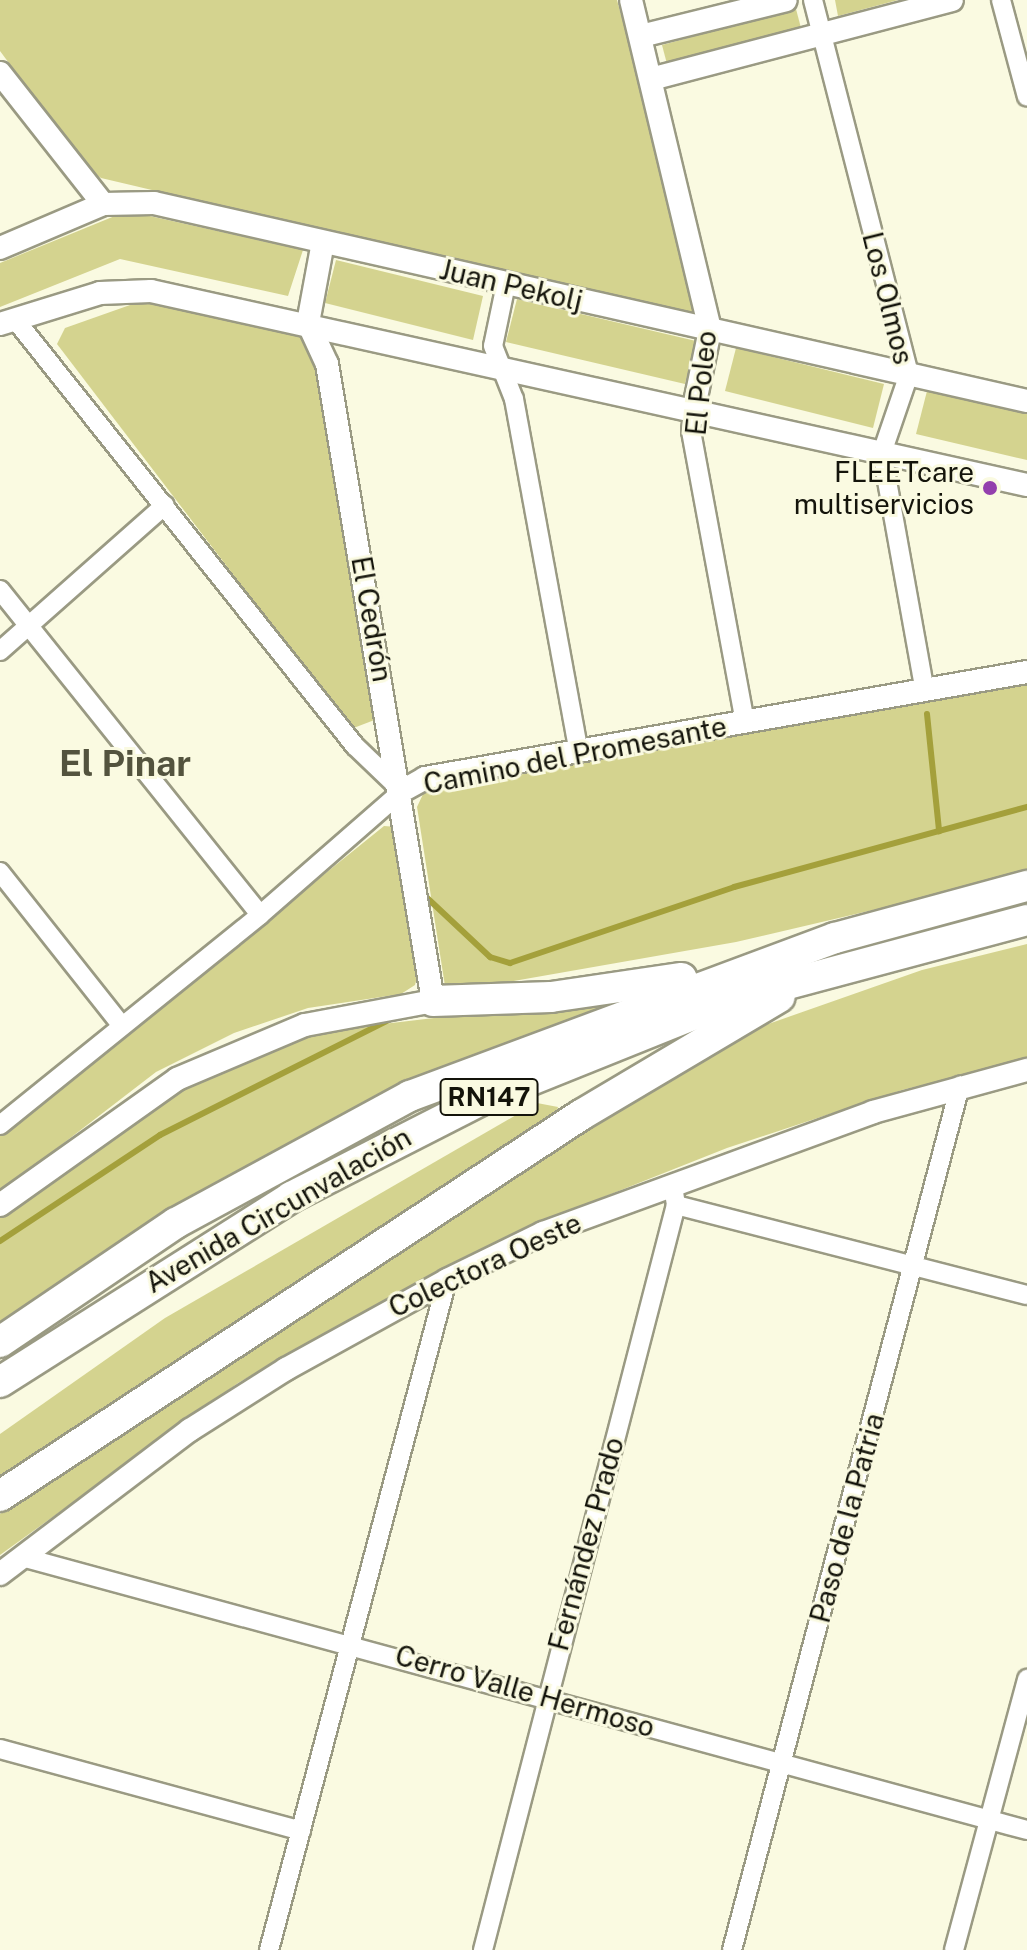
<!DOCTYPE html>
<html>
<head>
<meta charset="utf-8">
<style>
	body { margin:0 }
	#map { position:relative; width:1027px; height:1950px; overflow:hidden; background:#fafae1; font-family:"Public Sans",sans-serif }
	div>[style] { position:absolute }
	.green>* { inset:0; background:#d4d38f }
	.stream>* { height:6px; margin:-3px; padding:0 3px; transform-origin:3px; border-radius:3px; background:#a4a03b }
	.roads { filter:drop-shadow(2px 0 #9a9a83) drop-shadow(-2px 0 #9a9a83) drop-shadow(0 2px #9a9a83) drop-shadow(0 -2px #9a9a83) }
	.minor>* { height:18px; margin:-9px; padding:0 9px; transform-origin:9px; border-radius:9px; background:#fff }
	.tertiary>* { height:22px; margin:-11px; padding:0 11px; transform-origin:11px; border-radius:11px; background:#fff }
	.trunk>* { height:30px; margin:-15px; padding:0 15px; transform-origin:15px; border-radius:15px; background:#fff }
	.dots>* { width:22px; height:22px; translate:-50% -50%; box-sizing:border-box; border:4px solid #fafae1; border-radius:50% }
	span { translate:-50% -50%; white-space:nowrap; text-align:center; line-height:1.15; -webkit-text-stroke:6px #fafae1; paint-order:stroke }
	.shield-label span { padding:2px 6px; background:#fafae1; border:2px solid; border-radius:6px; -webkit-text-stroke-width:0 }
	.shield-label { font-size:26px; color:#14140b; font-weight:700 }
	.street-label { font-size:28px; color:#14140b }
	.poi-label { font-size:28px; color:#14140b }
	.right { translate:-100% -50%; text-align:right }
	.district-label { font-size:36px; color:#53533e; font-weight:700 }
</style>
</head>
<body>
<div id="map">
	<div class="green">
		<div style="clip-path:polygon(0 0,617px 0,697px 291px,694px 313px,683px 315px,101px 178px,87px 168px,0 51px)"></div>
		<div style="clip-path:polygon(835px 0,898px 0,838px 16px)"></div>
		<div style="clip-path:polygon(796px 9px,801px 28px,667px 64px,662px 45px)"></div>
		<div style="clip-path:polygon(127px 211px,303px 250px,288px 296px,120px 259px,0 307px,0 263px)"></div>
		<div style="clip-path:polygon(336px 260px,483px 296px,473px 340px,325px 303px)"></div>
		<div style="clip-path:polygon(147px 299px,306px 336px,313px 346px,377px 719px,351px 729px,57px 344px,65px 328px)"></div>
		<div style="clip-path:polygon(517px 299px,696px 341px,685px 384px,506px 342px)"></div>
		<div style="clip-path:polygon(736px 348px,884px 384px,873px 428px,725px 391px)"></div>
		<div style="clip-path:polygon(927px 391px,1027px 414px,1027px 460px,916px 434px)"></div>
		<div style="clip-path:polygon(1027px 682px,1027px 874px,736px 942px,462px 990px,445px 986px,417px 807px,424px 792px)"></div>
		<div style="clip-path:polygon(384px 826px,397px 827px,419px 970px,415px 985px,401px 994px,308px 1008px,234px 1033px,156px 1072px,0 1192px,0 1136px)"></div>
		<div style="clip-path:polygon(1027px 944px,1027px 1059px,902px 1090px,727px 1148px,553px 1217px,392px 1296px,238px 1383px,0 1555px,0 1514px,5px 1510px,624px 1103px,754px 1029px,922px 970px)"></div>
		<div style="clip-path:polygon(671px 990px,471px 1057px,353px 1110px,191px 1199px,0 1326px,0 1218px,176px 1089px,324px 1031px)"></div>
		<div style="clip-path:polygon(537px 1103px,558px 1107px,555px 1120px,0 1482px,0 1434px,165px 1318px)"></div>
	</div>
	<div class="stream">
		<div style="left:927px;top:714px;width:118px;rotate:84.1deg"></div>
		<div style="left:424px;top:895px;width:91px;rotate:43.2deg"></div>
		<div style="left:490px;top:957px;width:21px;rotate:17deg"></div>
		<div style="left:510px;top:963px;width:237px;rotate:-18.7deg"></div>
		<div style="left:734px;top:887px;width:304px;rotate:-15.3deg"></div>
		<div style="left:0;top:1241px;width:192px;rotate:-33.5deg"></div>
		<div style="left:160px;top:1135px;width:258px;rotate:-26.7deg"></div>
	</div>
	<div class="roads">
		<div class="minor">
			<div style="left:813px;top:0;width:386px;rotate:75.6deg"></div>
			<div style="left:909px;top:374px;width:83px;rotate:108.9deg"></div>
			<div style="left:882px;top:453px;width:242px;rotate:79.8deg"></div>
			<div style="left:1001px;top:0;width:100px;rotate:75deg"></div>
			<div style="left:506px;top:284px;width:63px;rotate:101.8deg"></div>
			<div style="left:493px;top:346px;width:57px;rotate:68.4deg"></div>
			<div style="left:514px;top:399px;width:359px;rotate:79.6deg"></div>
			<div style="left:693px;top:412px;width:19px;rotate:96deg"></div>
			<div style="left:691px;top:431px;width:297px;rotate:79.5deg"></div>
			<div style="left:0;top:590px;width:416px;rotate:51.3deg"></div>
			<div style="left:0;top:651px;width:220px;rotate:-41.5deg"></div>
			<div style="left:0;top:872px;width:196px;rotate:51.6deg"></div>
			<div style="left:0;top:1125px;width:334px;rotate:-38.9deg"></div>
			<div style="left:260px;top:915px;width:189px;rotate:-41.1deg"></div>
			<div style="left:402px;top:791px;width:65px;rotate:-136.2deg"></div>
			<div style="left:355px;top:746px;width:547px;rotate:-128.55deg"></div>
			<div style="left:676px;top:1205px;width:362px;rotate:14.4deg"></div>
			<div style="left:22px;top:1557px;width:1041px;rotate:15.2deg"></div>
			<div style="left:0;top:1749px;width:312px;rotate:15.2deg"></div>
			<div style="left:269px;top:1950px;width:693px;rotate:-75.12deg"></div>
			<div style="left:483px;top:1950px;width:770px;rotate:-75.48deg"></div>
			<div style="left:676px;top:1205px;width:20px;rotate:-99deg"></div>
			<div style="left:732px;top:1950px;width:894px;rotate:-75.22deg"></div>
			<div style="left:954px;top:1950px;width:281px;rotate:-74.9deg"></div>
		</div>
		<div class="tertiary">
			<div style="left:631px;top:0;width:339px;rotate:76.5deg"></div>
			<div style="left:710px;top:330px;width:84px;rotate:101.7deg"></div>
			<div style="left:641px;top:36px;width:149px;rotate:-13.9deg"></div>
			<div style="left:0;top:73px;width:167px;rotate:51.8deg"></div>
			<div style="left:651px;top:79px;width:311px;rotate:-14.7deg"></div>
			<div style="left:0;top:248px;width:112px;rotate:-23.1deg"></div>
			<div style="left:103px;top:204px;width:51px;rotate:-1.1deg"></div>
			<div style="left:154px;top:203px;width:895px;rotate:12.78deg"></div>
			<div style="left:0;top:324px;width:105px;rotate:-17.2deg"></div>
			<div style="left:100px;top:293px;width:51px;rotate:-2.2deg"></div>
			<div style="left:151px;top:291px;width:897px;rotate:12.49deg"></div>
			<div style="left:402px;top:791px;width:26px;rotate:-29deg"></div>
			<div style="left:425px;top:778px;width:611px;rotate:-9.99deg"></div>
			<div style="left:0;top:1205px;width:217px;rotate:-35.4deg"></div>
			<div style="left:177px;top:1079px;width:139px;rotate:-22.9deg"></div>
			<div style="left:305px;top:1025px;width:130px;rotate:-10.6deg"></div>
			<div style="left:433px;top:1001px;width:646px;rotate:-99.45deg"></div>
			<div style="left:327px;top:364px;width:45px;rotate:-114.9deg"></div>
			<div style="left:308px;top:323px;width:82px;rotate:-79.5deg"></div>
			<div style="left:0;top:1574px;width:238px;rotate:-37.2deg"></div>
			<div style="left:190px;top:1430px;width:114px;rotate:-32.4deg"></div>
			<div style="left:286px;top:1369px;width:184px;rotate:-28.9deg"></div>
			<div style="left:447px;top:1280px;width:107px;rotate:-26.1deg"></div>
			<div style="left:543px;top:1233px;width:351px;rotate:-20.1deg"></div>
			<div style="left:873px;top:1112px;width:160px;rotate:-15.3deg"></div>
		</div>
		<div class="trunk">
			<div style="left:433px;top:1001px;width:118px;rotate:-1.9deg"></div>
			<div style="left:551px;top:997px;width:132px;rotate:-8.3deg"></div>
			<div style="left:0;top:1342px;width:212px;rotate:-34.1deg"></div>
			<div style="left:176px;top:1223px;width:266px;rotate:-28.5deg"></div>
			<div style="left:410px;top:1096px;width:453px;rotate:-20.4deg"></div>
			<div style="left:835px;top:938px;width:199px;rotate:-15.2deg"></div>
			<div style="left:0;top:1382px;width:345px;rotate:-32.4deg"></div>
			<div style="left:291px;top:1197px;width:213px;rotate:-27deg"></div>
			<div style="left:481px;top:1100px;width:271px;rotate:-21.9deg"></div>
			<div style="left:732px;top:999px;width:305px;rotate:-15deg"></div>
			<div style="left:0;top:1496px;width:695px;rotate:-33.26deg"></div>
			<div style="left:581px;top:1115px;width:231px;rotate:-30.7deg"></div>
		</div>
	</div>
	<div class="dots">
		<div style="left:990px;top:488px;background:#933fad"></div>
	</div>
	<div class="shield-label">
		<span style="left:489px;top:1097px">RN147</span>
	</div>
	<div class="street-label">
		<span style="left:511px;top:285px;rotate:13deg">Juan Pekolj</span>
		<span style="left:888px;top:298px;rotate:76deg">Los Olmos</span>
		<span style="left:701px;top:383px;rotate:-84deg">El Poleo</span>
		<span style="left:372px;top:619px;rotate:80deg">El Cedrón</span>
		<span style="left:575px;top:755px;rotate:-11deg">Camino del Promesante</span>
		<span style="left:278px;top:1210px;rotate:-30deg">Avenida Circunvalación</span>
		<span style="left:485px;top:1265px;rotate:-25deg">Colectora Oeste</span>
		<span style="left:847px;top:1518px;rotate:-75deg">Paso de la Patria</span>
		<span style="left:586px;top:1544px;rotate:-75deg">Fernández Prado</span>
		<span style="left:525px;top:1691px;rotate:16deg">Cerro Valle Hermoso</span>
	</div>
	<div class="poi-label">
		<span class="right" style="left:974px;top:488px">FLEETcare<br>multiservicios</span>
	</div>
	<div class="district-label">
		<span style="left:125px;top:764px">El Pinar</span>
	</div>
</div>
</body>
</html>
